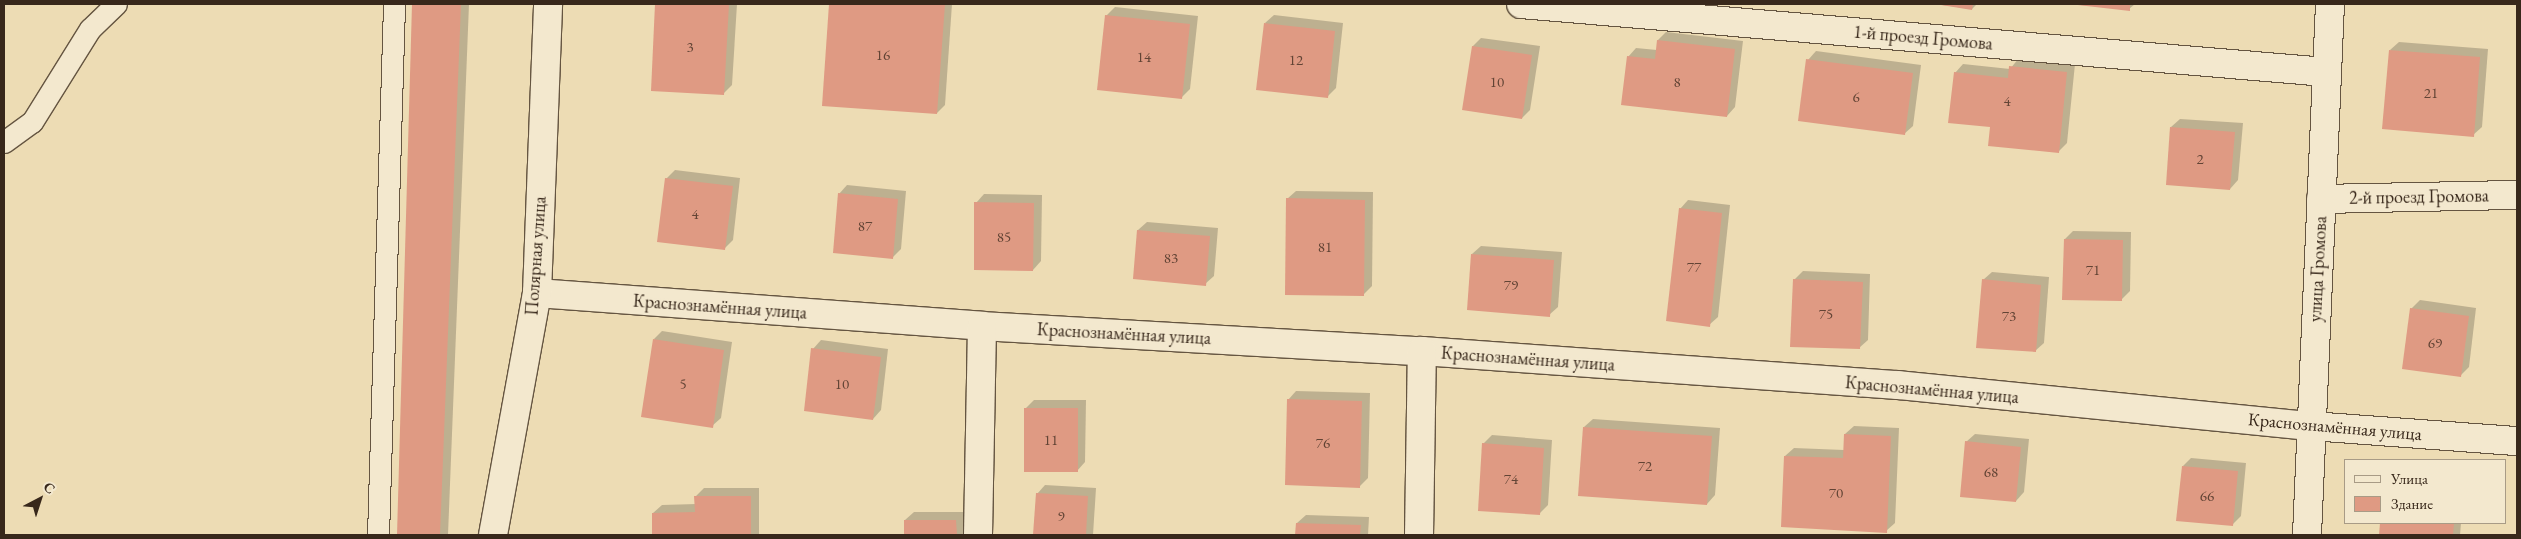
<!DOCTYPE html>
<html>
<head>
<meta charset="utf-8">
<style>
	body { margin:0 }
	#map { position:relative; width:2521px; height:539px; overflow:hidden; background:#eddcb4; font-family:"EB Garamond",serif }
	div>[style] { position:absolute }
	.shadow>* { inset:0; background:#0003 }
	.building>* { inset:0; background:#df9a83 }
	.roads { filter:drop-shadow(1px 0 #655541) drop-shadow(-1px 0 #655541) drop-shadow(0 1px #655541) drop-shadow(0 -1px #655541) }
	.lane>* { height:21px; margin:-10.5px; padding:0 10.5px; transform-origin:10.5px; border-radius:10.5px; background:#f3e8ce }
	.street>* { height:28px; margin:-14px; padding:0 14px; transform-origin:14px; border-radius:14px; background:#f3e8ce }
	span { translate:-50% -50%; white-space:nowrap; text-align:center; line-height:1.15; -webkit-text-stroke:4px #f3e8ce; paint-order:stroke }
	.number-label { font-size:15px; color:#624435 }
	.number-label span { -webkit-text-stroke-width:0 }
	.street-label { font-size:18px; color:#38281b }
	.frame { position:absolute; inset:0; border:5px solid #38281b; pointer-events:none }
	.legend { position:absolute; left:2344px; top:459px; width:162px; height:65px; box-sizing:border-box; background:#f3e8ce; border:1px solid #a89b86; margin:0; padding:6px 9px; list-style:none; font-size:15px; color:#38281b }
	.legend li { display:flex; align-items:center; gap:10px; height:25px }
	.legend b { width:25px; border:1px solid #a89b86 }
	.north { position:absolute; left:15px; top:474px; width:50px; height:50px; -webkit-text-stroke:4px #f3e8ce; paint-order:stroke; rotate:40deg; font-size:14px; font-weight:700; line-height:20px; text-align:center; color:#38281b }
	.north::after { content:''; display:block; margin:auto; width:18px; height:22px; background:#38281b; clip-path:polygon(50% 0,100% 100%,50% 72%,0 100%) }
</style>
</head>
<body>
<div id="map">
	<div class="shadow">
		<div style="clip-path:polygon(414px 4px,469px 4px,448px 535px,398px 535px)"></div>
		<div style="clip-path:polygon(657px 4px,737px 4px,732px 85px,724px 93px,652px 89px)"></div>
		<div style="clip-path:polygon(830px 4px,952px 4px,945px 105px,937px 113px,823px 105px)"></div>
		<div style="clip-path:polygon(1935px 4px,1977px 4px,1972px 9px)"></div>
		<div style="clip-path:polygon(2068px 4px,2135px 4px,2129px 9px)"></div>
		<div style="clip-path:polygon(1115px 7px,1198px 16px,1190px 89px,1181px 98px,1106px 16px)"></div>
		<div style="clip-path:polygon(1274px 15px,1343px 23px,1336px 88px,1327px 97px,1265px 23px)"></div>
		<div style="clip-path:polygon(1666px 32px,1743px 41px,1735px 107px,1727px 116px,1628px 57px,1636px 48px,1657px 50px,1658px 40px)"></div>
		<div style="clip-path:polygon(1481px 38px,1540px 46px,1530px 110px,1522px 118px,1463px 109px,1473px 46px)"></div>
		<div style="clip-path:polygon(2399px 42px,2488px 49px,2482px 127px,2473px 135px,2390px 50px)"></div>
		<div style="clip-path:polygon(1816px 51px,1921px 65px,1913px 126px,1904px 134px,1808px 60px)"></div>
		<div style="clip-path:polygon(2019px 58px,2075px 64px,2067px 143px,2058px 152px,1992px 126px,1955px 73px,1963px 64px,2010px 69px)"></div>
		<div style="clip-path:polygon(2180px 119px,2243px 123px,2238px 180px,2230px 189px,2171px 127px)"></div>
		<div style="clip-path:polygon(675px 170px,740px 178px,733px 240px,725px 248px,666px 179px)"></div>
		<div style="clip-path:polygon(847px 185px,906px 191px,901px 249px,892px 258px,839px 194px)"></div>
		<div style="clip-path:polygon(1296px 191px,1373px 192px,1372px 286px,1363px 295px,1287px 199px)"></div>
		<div style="clip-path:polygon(984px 194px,1042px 195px,1041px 261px,1033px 270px,976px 203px)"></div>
		<div style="clip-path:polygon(1688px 200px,1730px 205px,1718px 317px,1709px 325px,1680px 209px)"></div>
		<div style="clip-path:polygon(1147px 222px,1218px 228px,1214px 276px,1205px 284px,1134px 278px,1138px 230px)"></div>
		<div style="clip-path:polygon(2073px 231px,2131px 232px,2130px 291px,2121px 300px,2065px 239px)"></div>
		<div style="clip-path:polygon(1481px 246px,1562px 252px,1558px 307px,1549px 315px,1472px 254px)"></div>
		<div style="clip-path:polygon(1803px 271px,1870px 274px,1868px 340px,1859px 348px,1794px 280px)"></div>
		<div style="clip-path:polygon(1992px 272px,2049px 277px,2044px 343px,2035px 351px,1983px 280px)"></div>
		<div style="clip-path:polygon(2420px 300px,2476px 308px,2469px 367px,2460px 376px,2411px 309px)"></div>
		<div style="clip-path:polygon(662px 331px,732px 342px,721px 418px,712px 426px,654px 339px)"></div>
		<div style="clip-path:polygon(821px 340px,888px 349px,881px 410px,873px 419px,813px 349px)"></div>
		<div style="clip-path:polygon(1296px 391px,1370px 393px,1368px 478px,1359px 487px,1288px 400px)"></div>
		<div style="clip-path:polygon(1034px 400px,1086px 400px,1085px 462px,1077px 471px,1026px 408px)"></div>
		<div style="clip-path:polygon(1593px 419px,1720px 428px,1715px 495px,1707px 504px,1584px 427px)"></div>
		<div style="clip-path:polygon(1854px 426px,1899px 428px,1895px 523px,1886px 531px,1785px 456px,1794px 448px,1844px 450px,1845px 434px)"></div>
		<div style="clip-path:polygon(1975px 434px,2029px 439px,2024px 492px,2016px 501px,1966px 442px)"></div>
		<div style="clip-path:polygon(1492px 435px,1552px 440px,1548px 505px,1539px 514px,1483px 444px)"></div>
		<div style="clip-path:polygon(2191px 458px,2246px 463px,2241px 516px,2232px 525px,2183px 466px)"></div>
		<div style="clip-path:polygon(1045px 485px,1096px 488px,1093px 535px,1034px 535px,1037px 494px)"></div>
		<div style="clip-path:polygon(704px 488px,759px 488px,759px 535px,654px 535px,653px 513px,662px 505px,696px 504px,695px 497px)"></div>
		<div style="clip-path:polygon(914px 512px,964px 512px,965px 535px,905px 535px,905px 520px)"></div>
		<div style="clip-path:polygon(1306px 515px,1369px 517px,1368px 535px,1297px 535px,1297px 523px)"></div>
		<div style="clip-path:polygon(2382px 523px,2461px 523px,2460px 535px,2380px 535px)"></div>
	</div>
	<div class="building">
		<div style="clip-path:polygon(412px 4px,461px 4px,440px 535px,397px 535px)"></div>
		<div style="clip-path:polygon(655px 4px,729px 4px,724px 95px,651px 91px)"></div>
		<div style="clip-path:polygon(829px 4px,945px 4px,937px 114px,822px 106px)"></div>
		<div style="clip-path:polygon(1935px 4px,1973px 4px,1972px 10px)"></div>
		<div style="clip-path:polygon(2069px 4px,2130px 4px,2130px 11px)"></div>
		<div style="clip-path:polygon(1105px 15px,1190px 24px,1182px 99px,1097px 90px)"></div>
		<div style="clip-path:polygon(1264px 23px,1335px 31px,1328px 98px,1256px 90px)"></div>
		<div style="clip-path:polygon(1657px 40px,1735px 49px,1727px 117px,1621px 105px,1627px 56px,1655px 59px)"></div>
		<div style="clip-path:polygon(1472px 46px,1532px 55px,1522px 119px,1462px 110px)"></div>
		<div style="clip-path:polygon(2389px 50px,2480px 57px,2474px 137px,2382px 129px)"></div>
		<div style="clip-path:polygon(1806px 59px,1913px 73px,1905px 135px,1798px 121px)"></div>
		<div style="clip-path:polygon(2009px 66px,2067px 72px,2059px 153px,1988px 146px,1990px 127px,1948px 123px,1954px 72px,2008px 78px)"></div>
		<div style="clip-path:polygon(2170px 127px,2235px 132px,2230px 190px,2166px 185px)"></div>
		<div style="clip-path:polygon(665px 178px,733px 186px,725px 250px,657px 242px)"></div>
		<div style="clip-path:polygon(838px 193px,898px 199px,893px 259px,833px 253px)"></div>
		<div style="clip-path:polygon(1286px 198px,1365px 200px,1364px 296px,1285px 295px)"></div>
		<div style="clip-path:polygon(974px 202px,1034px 203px,1033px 271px,974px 270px)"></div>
		<div style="clip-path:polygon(1679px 208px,1722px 213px,1710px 327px,1666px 321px)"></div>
		<div style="clip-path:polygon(1137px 230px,1210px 236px,1206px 286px,1133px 279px)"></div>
		<div style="clip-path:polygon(2064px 239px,2123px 240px,2122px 301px,2062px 300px)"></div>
		<div style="clip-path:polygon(1471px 254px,1554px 260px,1550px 317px,1467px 310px)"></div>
		<div style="clip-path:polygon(1793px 279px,1863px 282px,1860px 349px,1790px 347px)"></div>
		<div style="clip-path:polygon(1982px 279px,2041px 285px,2036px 352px,1976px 348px)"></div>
		<div style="clip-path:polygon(2410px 308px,2469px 316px,2461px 377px,2402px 369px)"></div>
		<div style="clip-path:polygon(653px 339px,724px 350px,713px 428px,641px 417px)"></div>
		<div style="clip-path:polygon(811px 348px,881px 357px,873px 420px,804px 411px)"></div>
		<div style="clip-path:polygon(1287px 399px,1362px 401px,1360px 488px,1285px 485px)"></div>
		<div style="clip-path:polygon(1024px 408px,1078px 408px,1078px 472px,1024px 472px)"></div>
		<div style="clip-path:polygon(1583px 427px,1712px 436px,1707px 505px,1578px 496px)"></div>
		<div style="clip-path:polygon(1844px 434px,1891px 436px,1887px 533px,1781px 527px,1784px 456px,1843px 458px)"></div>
		<div style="clip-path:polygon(1965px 441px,2021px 447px,2016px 502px,1960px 497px)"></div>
		<div style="clip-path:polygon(1482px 443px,1544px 448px,1540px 515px,1478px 511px)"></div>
		<div style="clip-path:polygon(2182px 466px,2238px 471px,2233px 526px,2176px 521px)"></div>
		<div style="clip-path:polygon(1036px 493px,1088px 496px,1086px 535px,1033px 535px)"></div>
		<div style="clip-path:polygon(694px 496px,751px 496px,751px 535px,652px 535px,652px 513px,695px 512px)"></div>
		<div style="clip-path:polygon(904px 520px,956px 520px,957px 535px,904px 535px)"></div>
		<div style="clip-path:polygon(1296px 523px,1361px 525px,1360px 535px,1295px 535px)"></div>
		<div style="clip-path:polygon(2380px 523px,2454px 523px,2453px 535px,2379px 535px)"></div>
	</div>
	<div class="roads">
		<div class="lane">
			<div style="left:4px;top:142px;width:34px;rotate:-36deg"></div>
			<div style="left:32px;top:122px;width:110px;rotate:-58.1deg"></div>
			<div style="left:90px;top:29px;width:36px;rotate:-44deg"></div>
			<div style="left:378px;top:535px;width:531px;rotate:-88.27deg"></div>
		</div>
		<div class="street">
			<div style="left:1521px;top:4px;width:808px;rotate:4.83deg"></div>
			<div style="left:2321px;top:199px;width:196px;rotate:-1.2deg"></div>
			<div style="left:537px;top:293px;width:446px;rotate:4.2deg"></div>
			<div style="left:982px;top:326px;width:441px;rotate:3.3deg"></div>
			<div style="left:1422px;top:351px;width:477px;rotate:4.1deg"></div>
			<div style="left:1898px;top:385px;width:415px;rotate:5.7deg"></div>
			<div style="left:2311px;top:426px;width:207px;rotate:4.2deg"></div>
			<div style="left:493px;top:535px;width:246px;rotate:-79.7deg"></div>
			<div style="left:537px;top:293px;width:289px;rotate:-87.8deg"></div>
			<div style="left:978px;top:535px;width:209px;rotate:-88.9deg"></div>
			<div style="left:1419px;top:535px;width:184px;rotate:-89.1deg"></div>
			<div style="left:2307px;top:535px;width:531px;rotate:-87.52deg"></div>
		</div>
	</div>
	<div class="number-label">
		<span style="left:690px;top:47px">3</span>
		<span style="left:883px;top:55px">16</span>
		<span style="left:1144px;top:57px">14</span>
		<span style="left:1296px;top:60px">12</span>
		<span style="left:1497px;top:82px">10</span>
		<span style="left:1677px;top:82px">8</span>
		<span style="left:2431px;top:93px">21</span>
		<span style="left:1856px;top:97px">6</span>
		<span style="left:2007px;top:101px">4</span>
		<span style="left:2200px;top:159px">2</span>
		<span style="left:695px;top:214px">4</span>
		<span style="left:865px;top:226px">87</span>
		<span style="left:1004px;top:237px">85</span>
		<span style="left:1325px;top:247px">81</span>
		<span style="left:1171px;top:258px">83</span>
		<span style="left:1694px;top:267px">77</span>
		<span style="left:2093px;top:270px">71</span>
		<span style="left:1511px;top:285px">79</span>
		<span style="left:1826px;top:314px">75</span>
		<span style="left:2009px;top:316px">73</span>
		<span style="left:2435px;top:343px">69</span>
		<span style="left:683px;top:384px">5</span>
		<span style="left:842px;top:384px">10</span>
		<span style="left:1051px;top:440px">11</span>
		<span style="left:1323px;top:443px">76</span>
		<span style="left:1645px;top:466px">72</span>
		<span style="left:1991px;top:472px">68</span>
		<span style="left:1511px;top:479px">74</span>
		<span style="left:1836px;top:493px">70</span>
		<span style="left:2207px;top:496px">66</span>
		<span style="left:1061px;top:516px">9</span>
	</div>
	<div class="street-label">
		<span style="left:1923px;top:38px;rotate:5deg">1-й проезд Громова</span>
		<span style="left:2419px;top:197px;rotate:-1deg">2-й проезд Громова</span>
		<span style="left:536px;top:256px;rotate:-86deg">Полярная улица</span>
		<span style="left:2318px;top:269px;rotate:-87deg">улица Громова</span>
		<span style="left:720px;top:307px;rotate:4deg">Краснознамённая улица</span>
		<span style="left:1124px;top:334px;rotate:3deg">Краснознамённая улица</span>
		<span style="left:1528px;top:359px;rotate:4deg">Краснознамённая улица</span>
		<span style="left:1932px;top:390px;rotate:5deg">Краснознамённая улица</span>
		<span style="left:2335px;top:427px;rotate:5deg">Краснознамённая улица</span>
	</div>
	<div class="frame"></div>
	<ul class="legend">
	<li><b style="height:6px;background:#f3e8ce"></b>Улица</li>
	<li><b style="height:14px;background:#df9a83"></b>Здание</li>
	</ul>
	<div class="north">С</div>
</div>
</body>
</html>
